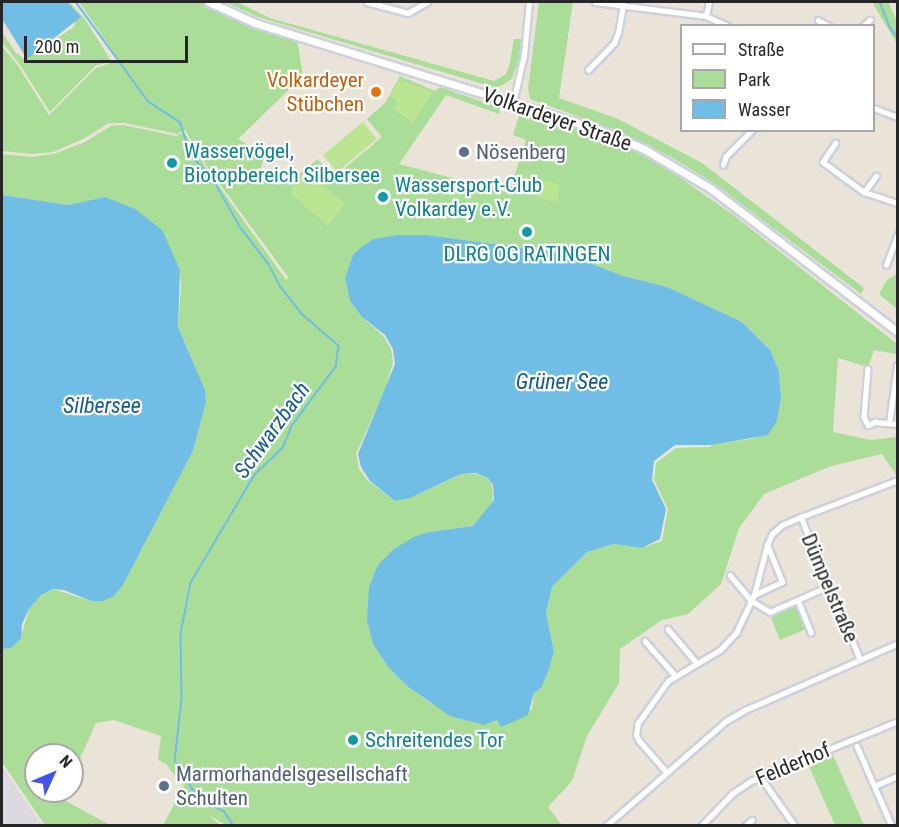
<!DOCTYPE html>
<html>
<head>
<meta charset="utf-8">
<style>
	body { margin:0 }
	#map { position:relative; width:899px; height:827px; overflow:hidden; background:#e9e3d8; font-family:"Roboto Condensed",sans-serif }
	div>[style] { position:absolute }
	.industrial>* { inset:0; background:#dcd9e1 }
	.green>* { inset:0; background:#aadd97 }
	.pitch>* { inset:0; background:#bbe493 }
	.water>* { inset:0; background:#70bde6 }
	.stream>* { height:1.5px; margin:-0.75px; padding:0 0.75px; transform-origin:0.75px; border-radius:0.75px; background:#70bde6 }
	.roads { filter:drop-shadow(2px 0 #ced0df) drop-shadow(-2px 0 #ced0df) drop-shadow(0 2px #ced0df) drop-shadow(0 -2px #ced0df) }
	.street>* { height:4.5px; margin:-2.25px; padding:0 2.25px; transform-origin:2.25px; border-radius:2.25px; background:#fff }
	.secondary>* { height:7px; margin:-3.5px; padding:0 3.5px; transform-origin:3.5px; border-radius:3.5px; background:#fff }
	.dots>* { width:16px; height:16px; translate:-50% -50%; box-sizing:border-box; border:3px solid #fff; border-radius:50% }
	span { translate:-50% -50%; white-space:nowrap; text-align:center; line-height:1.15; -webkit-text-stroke:4.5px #fff; paint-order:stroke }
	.food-label { font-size:21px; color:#c56008 }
	.right { translate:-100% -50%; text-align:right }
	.street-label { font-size:21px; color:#262626 }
	.culture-label { font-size:21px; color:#0d838f }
	.left { translate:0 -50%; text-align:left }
	.service-label { font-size:21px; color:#4e5e75 }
	.water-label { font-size:22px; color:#155a8c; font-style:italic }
	.frame { position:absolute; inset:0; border:3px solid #262626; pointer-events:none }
	.legend { position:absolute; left:680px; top:24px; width:195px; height:108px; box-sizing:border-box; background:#fff; border:2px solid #a8a8a8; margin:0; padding:8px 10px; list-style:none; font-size:18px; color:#262626 }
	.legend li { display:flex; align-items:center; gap:12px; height:30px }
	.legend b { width:30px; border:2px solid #a8a8a8 }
	.north { position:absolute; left:24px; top:743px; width:60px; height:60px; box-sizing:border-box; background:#fff; border:2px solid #a8a8a8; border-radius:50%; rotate:46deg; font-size:16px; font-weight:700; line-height:24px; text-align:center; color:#262626 }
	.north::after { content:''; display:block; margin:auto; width:21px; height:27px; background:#4053ee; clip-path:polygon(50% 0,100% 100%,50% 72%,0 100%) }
	.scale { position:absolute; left:24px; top:36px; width:164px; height:27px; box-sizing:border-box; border:3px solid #262626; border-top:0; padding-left:8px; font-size:18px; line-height:21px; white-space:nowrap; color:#262626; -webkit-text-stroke:4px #fff; paint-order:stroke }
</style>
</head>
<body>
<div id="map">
	<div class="industrial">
		<div style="clip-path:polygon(2px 766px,41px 825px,2px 825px)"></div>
	</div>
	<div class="green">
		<div style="clip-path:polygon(59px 2px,69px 2px,85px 19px,111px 61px,95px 66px,50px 112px,20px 65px,2px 42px,2px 32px,16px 53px,25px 59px,74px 27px,76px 18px)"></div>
		<div style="clip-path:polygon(evenodd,79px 2px,202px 2px,235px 17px,297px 39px,303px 76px,236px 141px,238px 139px,265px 155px,260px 171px,288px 183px,318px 159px,334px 177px,382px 137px,367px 119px,386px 102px,400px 76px,435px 91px,440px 87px,500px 108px,499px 114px,446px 95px,399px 164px,509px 193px,526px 140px,513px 135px,520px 112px,579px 128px,652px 158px,732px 214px,897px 344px,897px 354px,874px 350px,868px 367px,838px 358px,833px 432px,871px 440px,897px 437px,897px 476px,882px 454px,831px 466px,764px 494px,739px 528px,721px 584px,688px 614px,662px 620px,620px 649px,619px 683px,587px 736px,572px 781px,548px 807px,562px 825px,228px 826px,209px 815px,220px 825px,163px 825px,175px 803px,179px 804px,186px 790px,166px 764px,158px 760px,161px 736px,114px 720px,96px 723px,72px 776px,72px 755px,36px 755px,36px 791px,65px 791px,62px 799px,110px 825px,45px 825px,2px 762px,2px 649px,11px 648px,23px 630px,29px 609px,41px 595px,53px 589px,91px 601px,123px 585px,193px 451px,206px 402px,205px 390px,178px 327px,181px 286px,180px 270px,174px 260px,105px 197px,68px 205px,2px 195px,2px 154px,32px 157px,54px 154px,85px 142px,111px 126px,123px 125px,176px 136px,184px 132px,211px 175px,286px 280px,289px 278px,208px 168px,185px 130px,178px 134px,124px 123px,109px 123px,83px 139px,53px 152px,32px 154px,2px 151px,2px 46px,18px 66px,49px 115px,96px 68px,119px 60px,79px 2px,399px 235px,427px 235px,566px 254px,623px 276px,667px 287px,742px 322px,770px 350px,779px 371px,781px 398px,777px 421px,756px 438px,711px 445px,711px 447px,676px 448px,656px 463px,654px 480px,668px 509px,662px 541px,642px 548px,614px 544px,587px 552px,552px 587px,546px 613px,554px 652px,541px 688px,534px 693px,532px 709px,501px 727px,497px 720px,432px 704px,407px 686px,389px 668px,429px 532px,473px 526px,487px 512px,493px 500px,492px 485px,489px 479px,476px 474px,462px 474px,410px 498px,395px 501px,367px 480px,359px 469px,356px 454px,385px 389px,393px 363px,391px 349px,384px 337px,362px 317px,350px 301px,345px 278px,353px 255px,399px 235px)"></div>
		<div style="clip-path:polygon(225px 2px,237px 2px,270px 18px,494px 81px,505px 75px,509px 67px,514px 39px,521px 39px,519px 58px,512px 79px,501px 86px,493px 87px,258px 17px)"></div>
		<div style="clip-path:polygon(539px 2px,573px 2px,559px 98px,618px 119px,702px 163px,864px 288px,861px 294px,715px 184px,673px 158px,618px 131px,530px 99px,528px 88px)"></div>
		<div style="clip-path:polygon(872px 2px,888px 2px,897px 21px,897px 44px)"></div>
		<div style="clip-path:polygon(897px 274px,897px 309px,879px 294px,887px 280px)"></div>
		<div style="clip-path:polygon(795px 604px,806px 629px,780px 640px,770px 615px)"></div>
		<div style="clip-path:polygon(832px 753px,864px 825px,835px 825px,807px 762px)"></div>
	</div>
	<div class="pitch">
		<div style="clip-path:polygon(400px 80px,433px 92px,413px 123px,393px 109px,398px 102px,390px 96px)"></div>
		<div style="clip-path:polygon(363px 122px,377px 139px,337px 172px,323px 155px)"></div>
		<div style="clip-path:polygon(305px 171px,345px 204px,328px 226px,290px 193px)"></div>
		<div style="clip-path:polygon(539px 180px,560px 184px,557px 202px,537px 198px)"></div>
	</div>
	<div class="water">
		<div style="clip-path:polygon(3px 2px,67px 2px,81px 17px,27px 59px,2px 19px)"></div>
		<div style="clip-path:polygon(2px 195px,68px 205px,105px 197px,135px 209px,162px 230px,180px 270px,178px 327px,205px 390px,206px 402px,193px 451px,123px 585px,114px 596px,103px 601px,91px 601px,64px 590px,53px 589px,41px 595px,29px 609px,22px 624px,21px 638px,11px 648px,2px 649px)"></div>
		<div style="clip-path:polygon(399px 235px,427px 235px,566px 254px,623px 276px,667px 287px,742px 322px,770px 350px,779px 371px,781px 398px,777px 421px,768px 435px,711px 445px,675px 445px,654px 461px,652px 480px,666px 509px,660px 539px,642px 548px,614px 544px,587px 552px,552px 587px,546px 613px,554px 652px,547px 674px,541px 688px,534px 693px,528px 715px,501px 727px,497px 720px,484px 725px,450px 716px,407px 686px,389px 668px,373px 644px,367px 620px,369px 587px,378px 565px,394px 549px,414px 537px,429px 532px,473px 526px,494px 500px,493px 485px,489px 479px,476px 473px,461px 474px,410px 498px,395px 501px,370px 481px,361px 467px,358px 454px,395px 364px,393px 349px,385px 335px,362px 317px,350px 301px,345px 278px,353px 255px,363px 246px,374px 239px)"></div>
	</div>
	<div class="stream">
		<div style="left:76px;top:2px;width:124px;rotate:53.9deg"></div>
		<div style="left:149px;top:102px;width:37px;rotate:33deg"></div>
		<div style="left:180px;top:122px;width:36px;rotate:71deg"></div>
		<div style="left:192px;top:156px;width:31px;rotate:48deg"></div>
		<div style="left:213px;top:179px;width:56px;rotate:60.3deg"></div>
		<div style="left:241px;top:228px;width:44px;rotate:52.4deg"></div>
		<div style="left:268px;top:263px;width:27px;rotate:62deg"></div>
		<div style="left:281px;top:287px;width:33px;rotate:52deg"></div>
		<div style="left:301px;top:313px;width:50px;rotate:41deg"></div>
		<div style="left:339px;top:346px;width:21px;rotate:98deg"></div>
		<div style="left:336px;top:367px;width:74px;rotate:126.7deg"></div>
		<div style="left:292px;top:426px;width:24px;rotate:112deg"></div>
		<div style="left:283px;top:448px;width:39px;rotate:136deg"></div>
		<div style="left:255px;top:475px;width:126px;rotate:120.7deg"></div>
		<div style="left:191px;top:583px;width:52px;rotate:101.1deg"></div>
		<div style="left:181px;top:634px;width:65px;rotate:89.1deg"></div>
		<div style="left:182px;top:699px;width:62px;rotate:96.4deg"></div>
		<div style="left:175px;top:761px;width:34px;rotate:58deg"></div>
		<div style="left:193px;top:790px;width:18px;rotate:43deg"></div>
		<div style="left:206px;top:802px;width:20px;rotate:27deg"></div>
		<div style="left:224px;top:811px;width:18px;rotate:56deg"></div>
		<div style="left:880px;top:2px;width:29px;rotate:68deg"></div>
		<div style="left:891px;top:29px;width:11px;rotate:49deg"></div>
	</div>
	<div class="roads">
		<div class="street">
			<div style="left:367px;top:2px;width:42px;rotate:15deg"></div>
			<div style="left:408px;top:13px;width:22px;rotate:-30deg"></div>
			<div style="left:595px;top:2px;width:112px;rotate:7.2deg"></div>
			<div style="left:706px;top:16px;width:24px;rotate:24deg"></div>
			<div style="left:706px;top:16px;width:14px;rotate:-78deg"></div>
			<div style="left:818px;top:20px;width:13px;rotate:29deg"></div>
			<div style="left:863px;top:26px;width:9px;rotate:-41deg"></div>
			<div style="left:588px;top:70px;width:37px;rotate:-46deg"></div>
			<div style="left:614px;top:43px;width:11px;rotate:-68deg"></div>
			<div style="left:618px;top:33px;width:28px;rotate:-80deg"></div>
			<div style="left:513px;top:103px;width:49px;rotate:-77.1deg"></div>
			<div style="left:524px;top:55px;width:53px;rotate:-84.6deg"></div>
			<div style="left:874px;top:108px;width:26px;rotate:21deg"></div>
			<div style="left:836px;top:143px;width:23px;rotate:124deg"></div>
			<div style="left:823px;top:162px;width:51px;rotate:36.2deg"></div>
			<div style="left:864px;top:192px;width:36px;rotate:18deg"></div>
			<div style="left:723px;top:165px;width:9px;rotate:-72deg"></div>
			<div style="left:726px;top:156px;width:37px;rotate:-45deg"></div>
			<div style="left:864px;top:192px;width:20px;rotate:-53deg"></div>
			<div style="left:886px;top:265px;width:34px;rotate:-69deg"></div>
			<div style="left:868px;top:369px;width:48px;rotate:94.8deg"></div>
			<div style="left:864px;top:417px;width:9px;rotate:63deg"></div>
			<div style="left:868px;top:425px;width:8px;rotate:-23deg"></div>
			<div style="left:875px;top:422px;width:23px;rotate:5deg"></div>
			<div style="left:889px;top:423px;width:58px;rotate:-82deg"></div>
			<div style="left:801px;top:517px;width:154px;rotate:67.4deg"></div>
			<div style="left:730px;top:575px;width:34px;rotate:50deg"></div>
			<div style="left:752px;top:601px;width:21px;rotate:31deg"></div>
			<div style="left:770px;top:612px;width:64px;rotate:-23.8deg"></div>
			<div style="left:754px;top:595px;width:31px;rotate:-25deg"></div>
			<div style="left:782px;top:582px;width:40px;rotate:-112deg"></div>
			<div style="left:798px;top:600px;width:35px;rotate:68deg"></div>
			<div style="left:668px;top:629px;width:45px;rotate:49.5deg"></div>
			<div style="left:645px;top:641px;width:45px;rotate:48.6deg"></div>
			<div style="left:857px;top:746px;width:87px;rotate:66.4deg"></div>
			<div style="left:666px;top:772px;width:41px;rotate:-131.1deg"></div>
			<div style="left:639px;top:741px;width:7px;rotate:-117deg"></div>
			<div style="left:636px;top:735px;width:12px;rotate:-81deg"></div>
			<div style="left:638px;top:723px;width:52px;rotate:-54.5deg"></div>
			<div style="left:668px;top:681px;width:61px;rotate:-30.8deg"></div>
			<div style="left:720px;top:650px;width:23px;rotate:-47deg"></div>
			<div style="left:736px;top:633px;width:42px;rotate:-64.7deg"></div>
			<div style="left:754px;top:595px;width:52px;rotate:-75.4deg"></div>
			<div style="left:767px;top:545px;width:12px;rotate:-66deg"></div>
			<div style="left:772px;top:534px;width:13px;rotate:-42deg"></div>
			<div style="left:782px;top:525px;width:21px;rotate:-23deg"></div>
			<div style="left:801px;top:517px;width:104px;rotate:-20.9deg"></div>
			<div style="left:760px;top:776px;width:61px;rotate:55deg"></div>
			<div style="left:874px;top:786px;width:26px;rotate:-23deg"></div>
			<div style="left:606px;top:826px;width:159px;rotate:-41.2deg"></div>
			<div style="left:726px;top:721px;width:22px;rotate:-30deg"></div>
			<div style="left:745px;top:710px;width:167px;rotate:-23.6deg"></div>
			<div style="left:701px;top:826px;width:46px;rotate:-45.9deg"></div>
			<div style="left:733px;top:793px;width:22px;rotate:-34deg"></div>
			<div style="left:751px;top:781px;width:159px;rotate:-22.2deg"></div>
			<div style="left:745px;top:826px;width:9px;rotate:-41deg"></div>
		</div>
		<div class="secondary">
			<div style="left:209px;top:2px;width:51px;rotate:24.5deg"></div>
			<div style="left:255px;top:23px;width:353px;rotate:17.2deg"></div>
			<div style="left:592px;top:127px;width:56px;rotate:22.9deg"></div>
			<div style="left:644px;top:149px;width:77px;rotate:30.6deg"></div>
			<div style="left:710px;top:188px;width:237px;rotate:37.5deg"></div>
		</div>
	</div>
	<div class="dots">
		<div style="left:376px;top:92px;background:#e8710a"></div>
		<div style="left:464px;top:152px;background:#5c6f8a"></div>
		<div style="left:172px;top:163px;background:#0f9aa8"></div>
		<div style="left:383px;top:197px;background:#0f9aa8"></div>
		<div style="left:527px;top:232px;background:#0f9aa8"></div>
		<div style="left:353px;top:740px;background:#0f9aa8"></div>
		<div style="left:164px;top:786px;background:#5c6f8a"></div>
	</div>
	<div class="food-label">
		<span class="right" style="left:364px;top:92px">Volkardeyer<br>Stübchen</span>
	</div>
	<div class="street-label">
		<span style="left:557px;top:119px;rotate:19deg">Volkardeyer Straße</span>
		<span style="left:830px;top:588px;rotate:67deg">Dümpelstraße</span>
		<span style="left:793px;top:764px;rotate:-23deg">Felderhof</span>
	</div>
	<div class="culture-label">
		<span class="left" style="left:184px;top:163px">Wasservögel,<br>Biotopbereich Silbersee</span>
		<span class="left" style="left:395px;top:197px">Wassersport-Club<br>Volkardey e.V.</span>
		<span style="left:527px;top:254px">DLRG OG RATINGEN</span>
		<span class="left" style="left:365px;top:740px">Schreitendes Tor</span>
	</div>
	<div class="service-label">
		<span class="left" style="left:476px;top:152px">Nösenberg</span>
		<span class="left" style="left:176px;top:786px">Marmorhandelsgesellschaft<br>Schulten</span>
	</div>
	<div class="water-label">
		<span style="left:562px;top:382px">Grüner See</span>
		<span style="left:102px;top:406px">Silbersee</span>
		<span style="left:272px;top:430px;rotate:-54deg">Schwarzbach</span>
	</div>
	<div class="frame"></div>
	<ul class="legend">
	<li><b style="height:8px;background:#fff"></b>Straße</li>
	<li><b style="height:16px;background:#aadd97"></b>Park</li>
	<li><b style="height:16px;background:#70bde6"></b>Wasser</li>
	</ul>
	<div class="north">N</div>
	<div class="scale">200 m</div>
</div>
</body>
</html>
